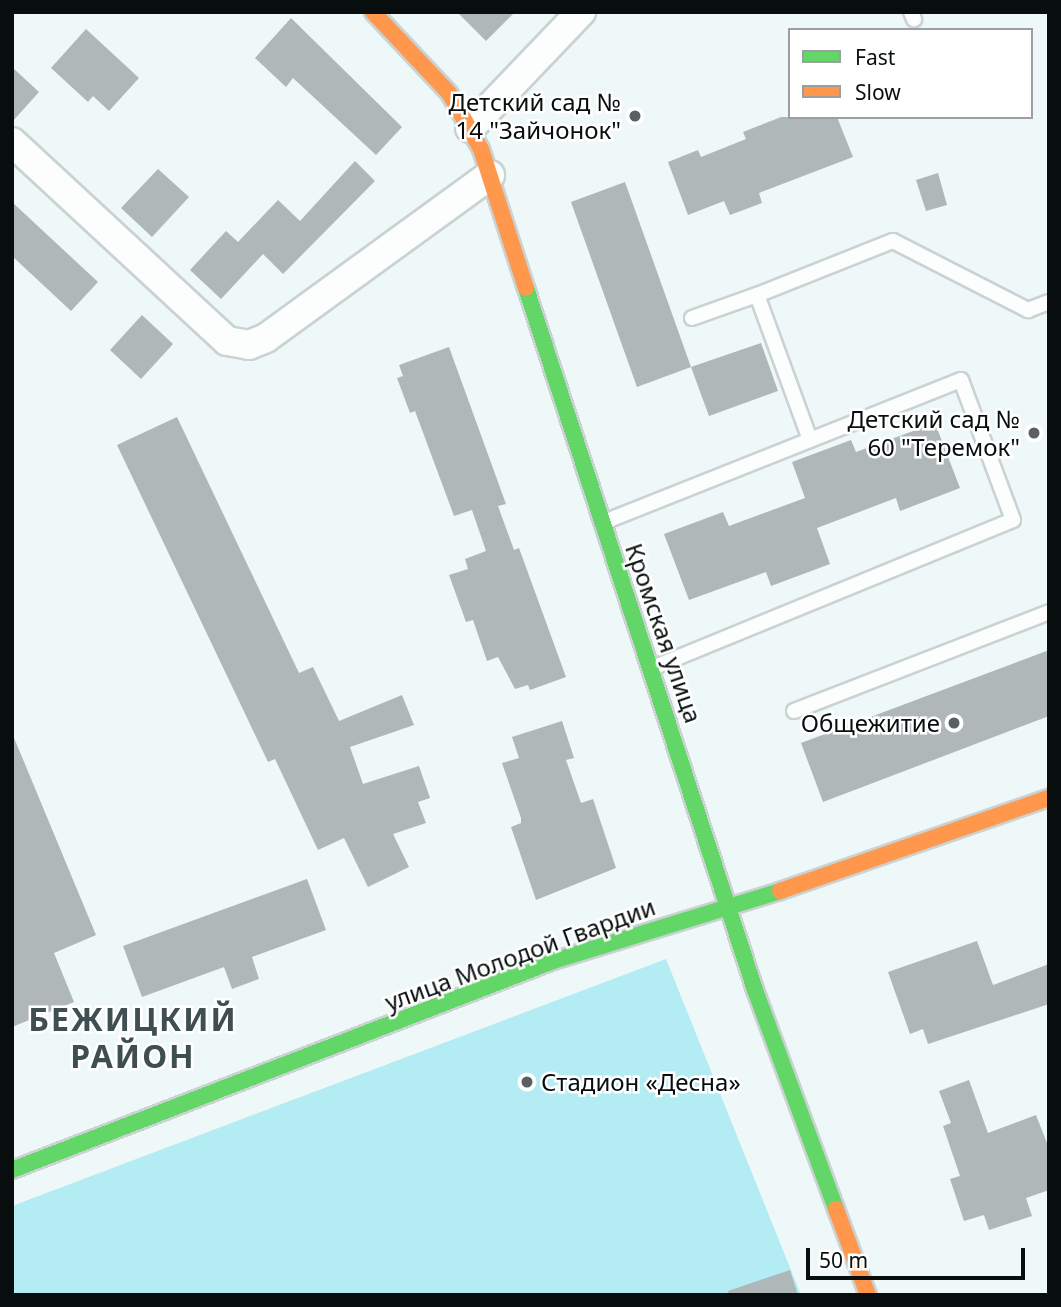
<!DOCTYPE html>
<html>
<head>
<meta charset="utf-8">
<style>
	body { margin:0 }
	#map { position:relative; width:1061px; height:1307px; overflow:hidden; background:#eef8f8; font-family:"Noto Sans",sans-serif }
	div>[style] { position:absolute }
	.green>* { inset:0; background:#b3ecf3 }
	.building>* { inset:0; background:#afb7b8 }
	.roads { filter:drop-shadow(2px 0 #cad2d2) drop-shadow(-2px 0 #cad2d2) drop-shadow(0 2px #cad2d2) drop-shadow(0 -2px #cad2d2) }
	.lane>* { height:14px; margin:-7px; padding:0 7px; transform-origin:7px; border-radius:7px; background:#fcfefe }
	.street>* { height:28px; margin:-14px; padding:0 14px; transform-origin:14px; border-radius:14px; background:#fcfefe }
	.fast>* { height:16px; margin:-8px; padding:0 8px; transform-origin:8px; border-radius:8px; background:#63d668 }
	.slow>* { height:16px; margin:-8px; padding:0 8px; transform-origin:8px; border-radius:8px; background:#ff974d }
	.dots>* { width:19px; height:19px; translate:-50% -50%; box-sizing:border-box; border:4px solid #fff; border-radius:50% }
	span { translate:-50% -50%; white-space:nowrap; text-align:center; line-height:1.15; -webkit-text-stroke:5px #fff; paint-order:stroke }
	.poi-label { font-size:24px; color:#080e0e }
	.right { translate:-100% -50%; text-align:right }
	.left { translate:0 -50%; text-align:left }
	.street-label { font-size:24px; color:#080e0e }
	.district-label { font-size:32px; color:#3f4e50; font-weight:700; letter-spacing:2px }
	.frame { position:absolute; inset:0; border:14px solid #080e0e; pointer-events:none }
	.legend { position:absolute; left:788px; top:28px; width:245px; height:91px; box-sizing:border-box; background:#fff; border:2px solid #9c9f9f; margin:0; padding:9px 12px; list-style:none; font-size:21px; color:#080e0e }
	.legend li { display:flex; align-items:center; gap:14px; height:35px }
	.legend b { width:35px; border:2px solid #9c9f9f }
	.scale { position:absolute; left:806px; top:1248px; width:219px; height:32px; box-sizing:border-box; border:4px solid #080e0e; border-top:0; padding-left:9px; font-size:21px; line-height:24px; white-space:nowrap; color:#080e0e; -webkit-text-stroke:5px #fff; paint-order:stroke }
</style>
</head>
<body>
<div id="map">
	<div class="green">
		<div style="clip-path:polygon(666px 959px,801px 1295px,12px 1295px,12px 1206px)"></div>
	</div>
	<div class="building">
		<div style="clip-path:polygon(457px 12px,515px 12px,486px 41px)"></div>
		<div style="clip-path:polygon(291px 18px,402px 127px,376px 155px,293px 78px,286px 87px,255px 58px)"></div>
		<div style="clip-path:polygon(86px 29px,139px 78px,109px 111px,93px 96px,88px 102px,51px 68px)"></div>
		<div style="clip-path:polygon(12px 67px,39px 92px,12px 122px)"></div>
		<div style="clip-path:polygon(781px 117px,837px 117px,853px 157px,759px 193px,762px 203px,730px 215px,724px 201px,688px 215px,668px 162px,698px 150px,701px 157px,746px 139px,743px 132px)"></div>
		<div style="clip-path:polygon(355px 161px,375px 181px,283px 274px,263px 254px,221px 299px,190px 270px,226px 231px,238px 242px,278px 200px,300px 221px)"></div>
		<div style="clip-path:polygon(158px 169px,189px 197px,152px 237px,121px 208px)"></div>
		<div style="clip-path:polygon(938px 173px,947px 205px,926px 211px,916px 180px)"></div>
		<div style="clip-path:polygon(625px 182px,691px 367px,637px 387px,571px 202px)"></div>
		<div style="clip-path:polygon(12px 202px,98px 282px,71px 311px,12px 256px)"></div>
		<div style="clip-path:polygon(142px 315px,173px 344px,141px 379px,110px 350px)"></div>
		<div style="clip-path:polygon(761px 343px,778px 391px,709px 416px,691px 367px)"></div>
		<div style="clip-path:polygon(449px 347px,506px 504px,498px 506px,514px 550px,519px 548px,566px 677px,530px 690px,528px 685px,515px 689px,498px 657px,487px 661px,473px 620px,466px 622px,449px 575px,468px 569px,465px 559px,486px 551px,472px 510px,454px 516px,415px 411px,410px 413px,397px 378px,403px 376px,399px 365px)"></div>
		<div style="clip-path:polygon(177px 417px,299px 673px,313px 667px,339px 721px,402px 695px,414px 725px,350px 747px,363px 784px,419px 766px,430px 798px,418px 802px,426px 823px,393px 834px,409px 867px,368px 887px,344px 838px,318px 850px,275px 759px,268px 762px,117px 445px)"></div>
		<div style="clip-path:polygon(935px 423px,960px 488px,900px 511px,896px 498px,817px 528px,830px 564px,771px 586px,766px 572px,689px 600px,664px 534px,723px 512px,729px 526px,805px 498px,792px 462px,851px 440px,856px 452px)"></div>
		<div style="clip-path:polygon(1049px 650px,1049px 716px,823px 802px,801px 743px)"></div>
		<div style="clip-path:polygon(562px 721px,574px 758px,566px 760px,581px 803px,593px 799px,616px 868px,536px 900px,511px 827px,521px 823px,521px 818px,502px 763px,519px 758px,512px 737px)"></div>
		<div style="clip-path:polygon(12px 733px,96px 935px,54px 953px,74px 1002px,12px 1027px)"></div>
		<div style="clip-path:polygon(307px 879px,326px 930px,252px 957px,259px 979px,232px 989px,224px 967px,142px 997px,123px 946px)"></div>
		<div style="clip-path:polygon(977px 941px,993px 985px,1049px 964px,1049px 1004px,928px 1044px,923px 1029px,910px 1034px,888px 972px)"></div>
		<div style="clip-path:polygon(969px 1080px,988px 1133px,1036px 1115px,1049px 1148px,1049px 1190px,1026px 1198px,1032px 1216px,989px 1230px,984px 1215px,964px 1221px,950px 1179px,960px 1176px,943px 1126px,951px 1123px,939px 1091px)"></div>
		<div style="clip-path:polygon(790px 1270px,798px 1295px,729px 1295px,728px 1291px)"></div>
	</div>
	<div class="roads">
		<div class="lane">
			<div style="left:911px;top:12px;width:8px;rotate:67deg"></div>
			<div style="left:757px;top:295px;width:146px;rotate:-21.7deg"></div>
			<div style="left:893px;top:241px;width:152px;rotate:27.1deg"></div>
			<div style="left:1028px;top:310px;width:22px;rotate:-21deg"></div>
			<div style="left:692px;top:318px;width:69px;rotate:-19.5deg"></div>
			<div style="left:757px;top:295px;width:154px;rotate:69.9deg"></div>
			<div style="left:604px;top:522px;width:384px;rotate:-21.7deg"></div>
			<div style="left:961px;top:380px;width:149px;rotate:69.6deg"></div>
			<div style="left:1013px;top:520px;width:389px;rotate:157.7deg"></div>
			<div style="left:794px;top:711px;width:274px;rotate:-21.2deg"></div>
		</div>
		<div class="street">
			<div style="left:470px;top:128px;width:161px;rotate:-46.3deg"></div>
			<div style="left:12px;top:142px;width:293px;rotate:42.8deg"></div>
			<div style="left:227px;top:341px;width:22px;rotate:10deg"></div>
			<div style="left:249px;top:345px;width:18px;rotate:-22deg"></div>
			<div style="left:266px;top:338px;width:277px;rotate:-36deg"></div>
		</div>
		<div class="fast">
			<div style="left:526px;top:288px;width:738px;rotate:71.93deg"></div>
			<div style="left:755px;top:990px;width:233px;rotate:69.7deg"></div>
			<div style="left:12px;top:1170px;width:580px;rotate:-21.12deg"></div>
			<div style="left:553px;top:961px;width:238px;rotate:-17.1deg"></div>
		</div>
		<div class="slow">
			<div style="left:373px;top:12px;width:111px;rotate:46.8deg"></div>
			<div style="left:449px;top:93px;width:64px;rotate:60.3deg"></div>
			<div style="left:481px;top:149px;width:146px;rotate:72.1deg"></div>
			<div style="left:780px;top:891px;width:285px;rotate:-19.1deg"></div>
			<div style="left:836px;top:1209px;width:92px;rotate:69.6deg"></div>
		</div>
	</div>
	<div class="dots">
		<div style="left:635px;top:116px;background:#586060"></div>
		<div style="left:1034px;top:433px;background:#586060"></div>
		<div style="left:954px;top:723px;background:#586060"></div>
		<div style="left:527px;top:1082px;background:#586060"></div>
	</div>
	<div class="poi-label">
		<span class="right" style="left:621px;top:116px">Детский сад №<br>14 "Зайчонок"</span>
		<span class="right" style="left:1020px;top:433px">Детский сад №<br>60 "Теремок"</span>
		<span class="right" style="left:940px;top:723px">Общежитие</span>
		<span class="left" style="left:541px;top:1082px">Стадион «Десна»</span>
	</div>
	<div class="street-label">
		<span style="left:664px;top:633px;rotate:71deg">Кромская улица</span>
		<span style="left:520px;top:954px;rotate:-20deg">улица Молодой Гвардии</span>
	</div>
	<div class="district-label">
		<span style="left:133px;top:1038px">БЕЖИЦКИЙ<br>РАЙОН</span>
	</div>
	<div class="frame"></div>
	<ul class="legend">
	<li><b style="height:9px;background:#63d668"></b>Fast</li>
	<li><b style="height:9px;background:#ff974d"></b>Slow</li>
	</ul>
	<div class="scale">50 m</div>
</div>
</body>
</html>
